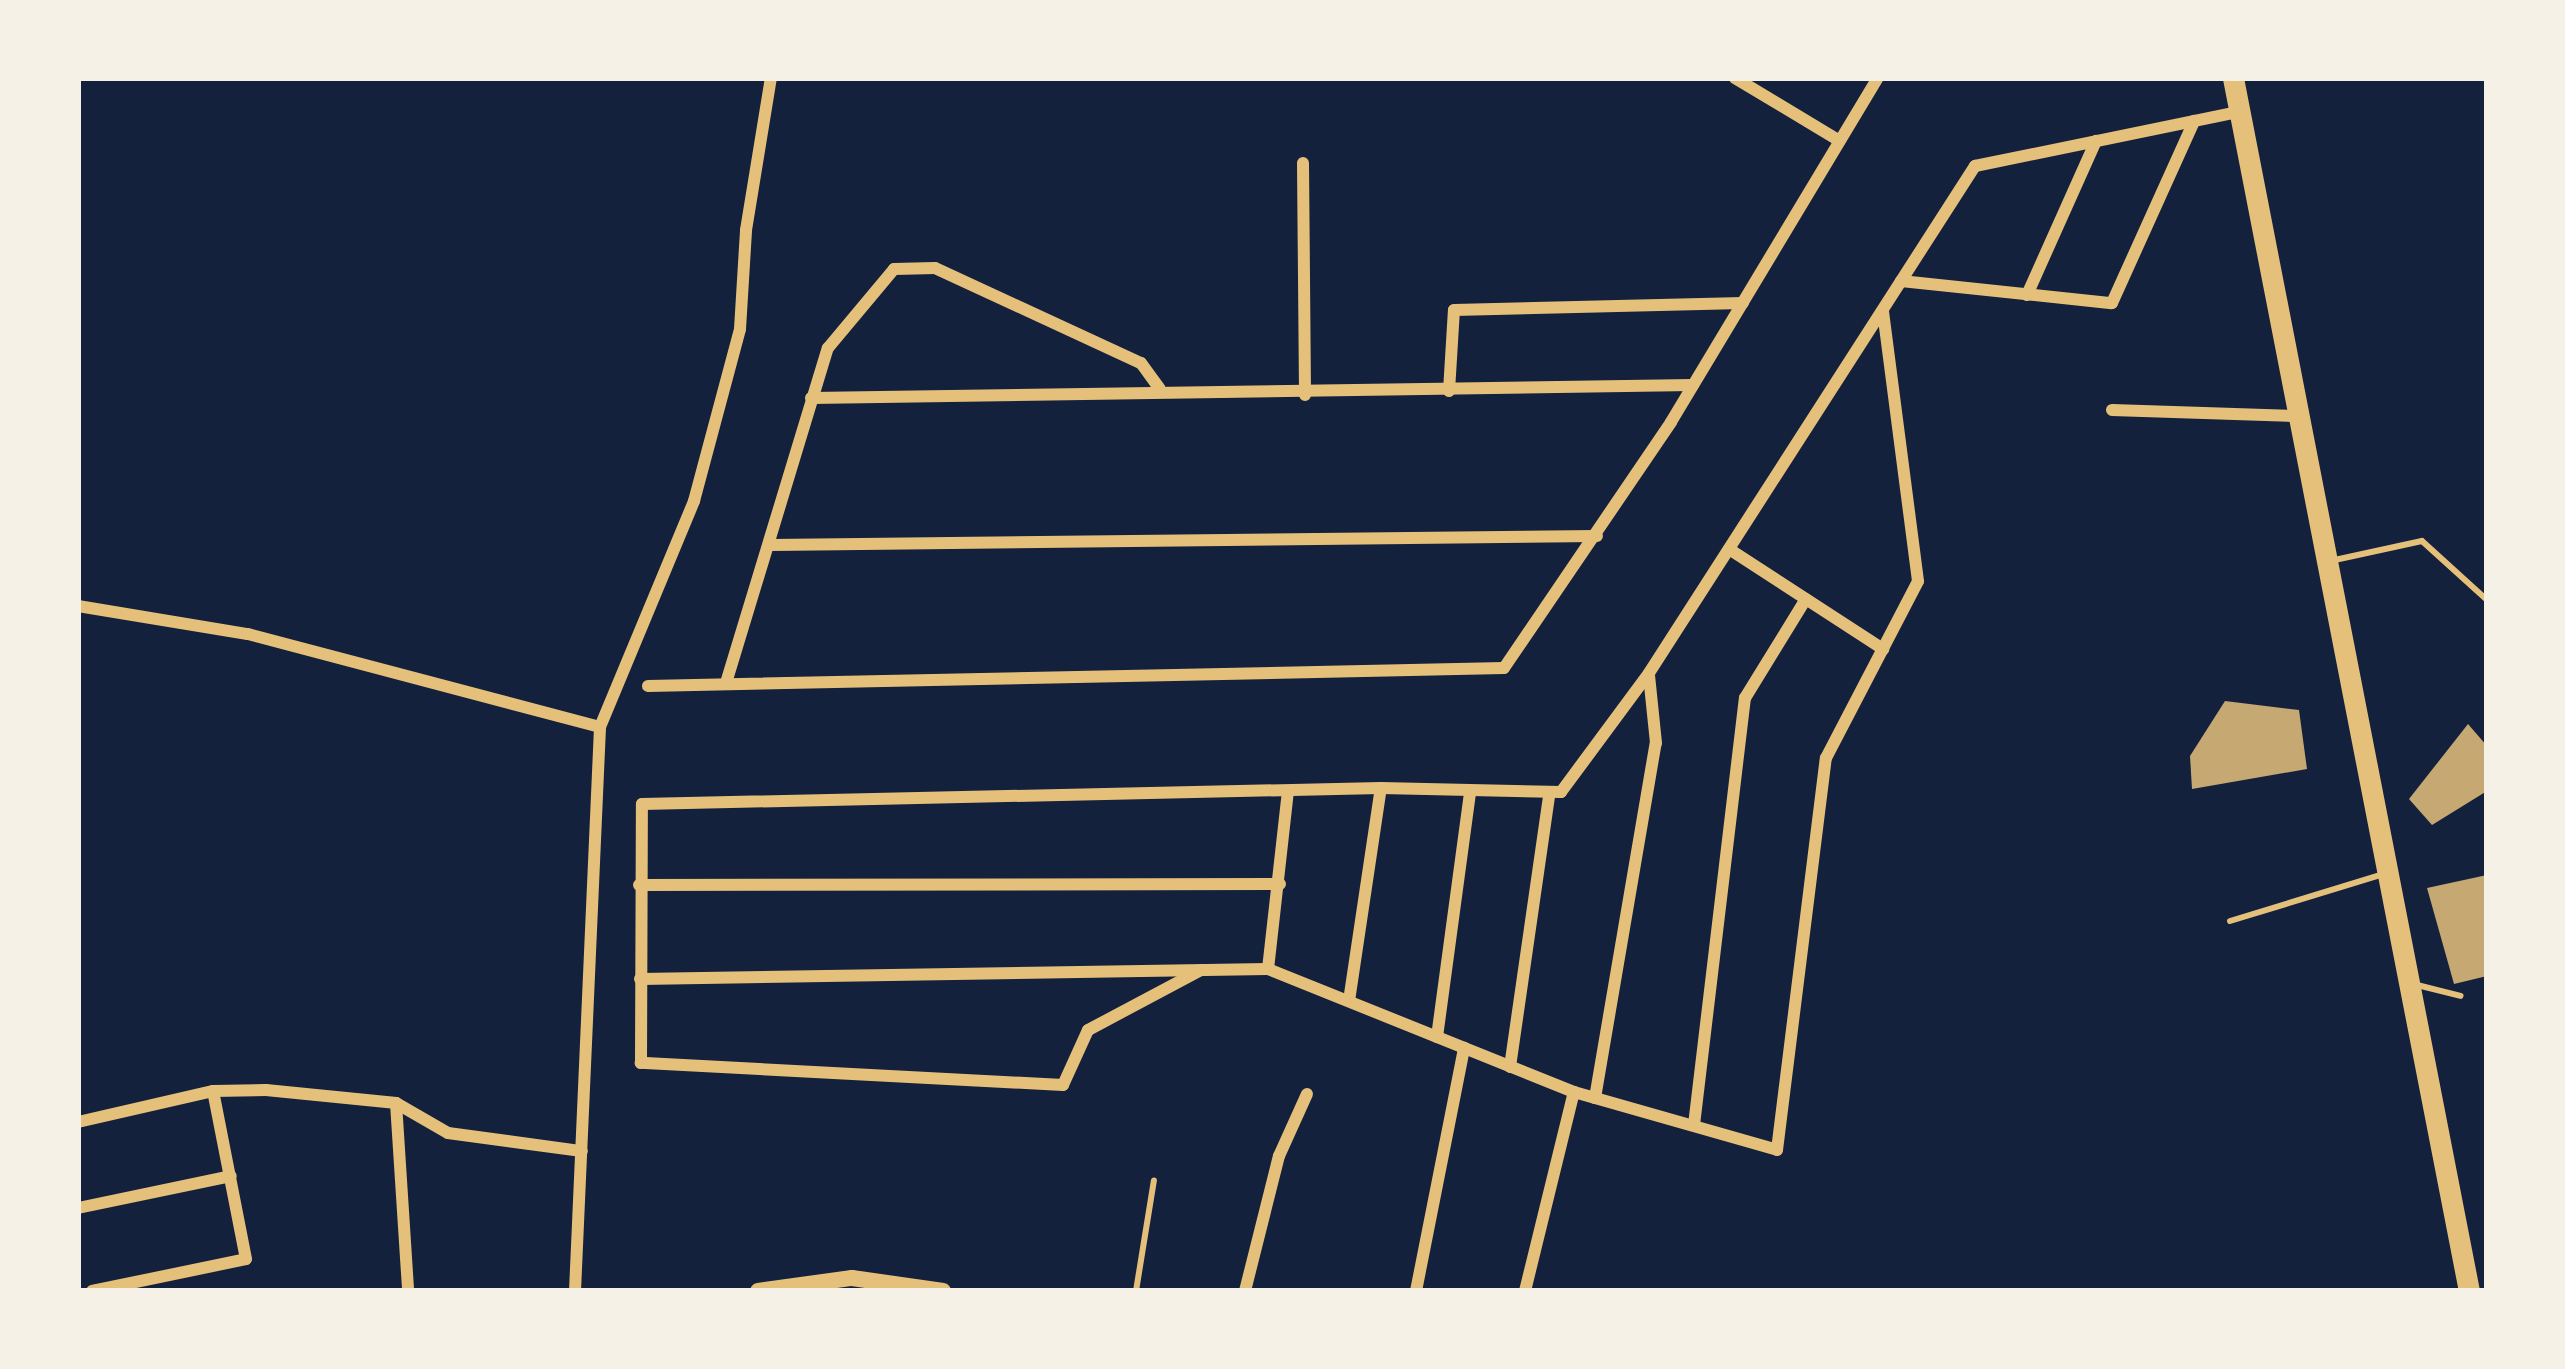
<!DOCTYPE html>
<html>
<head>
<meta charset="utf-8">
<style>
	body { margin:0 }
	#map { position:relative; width:2565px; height:1369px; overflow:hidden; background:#14213d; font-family:Manrope,sans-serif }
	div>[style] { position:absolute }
	.building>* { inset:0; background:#c6a872 }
	.service>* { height:6px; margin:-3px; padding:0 3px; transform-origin:3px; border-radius:3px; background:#e5c07b }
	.minor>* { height:12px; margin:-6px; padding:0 6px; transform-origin:6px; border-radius:6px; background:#e5c07b }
	.tertiary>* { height:16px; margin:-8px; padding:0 8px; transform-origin:8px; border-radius:8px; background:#e5c07b }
	.trunk>* { height:21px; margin:-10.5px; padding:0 10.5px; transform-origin:10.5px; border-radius:10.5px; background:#e5c07b }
	span { translate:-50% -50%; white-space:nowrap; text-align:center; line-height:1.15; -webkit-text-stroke:12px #f6f1e7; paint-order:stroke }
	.frame { position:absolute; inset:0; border:81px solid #f6f1e7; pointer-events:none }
</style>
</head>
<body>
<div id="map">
	<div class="building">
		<div style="clip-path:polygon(2225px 701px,2299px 710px,2307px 769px,2192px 789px,2190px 756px)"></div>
		<div style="clip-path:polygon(2468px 724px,2487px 746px,2487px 791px,2432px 825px,2409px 799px)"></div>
		<div style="clip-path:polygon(2487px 875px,2487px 976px,2454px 984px,2427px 888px)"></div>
	</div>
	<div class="service">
		<div style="left:2330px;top:561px;width:94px;rotate:-12.3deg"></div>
		<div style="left:2422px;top:541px;width:88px;rotate:42.2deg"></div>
		<div style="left:2230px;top:921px;width:161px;rotate:-17deg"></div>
		<div style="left:2413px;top:984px;width:49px;rotate:14deg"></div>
		<div style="left:1136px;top:1291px;width:112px;rotate:-80.8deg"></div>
	</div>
	<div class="minor">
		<div style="left:1735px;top:78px;width:122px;rotate:31deg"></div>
		<div style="left:1303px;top:163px;width:232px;rotate:89.5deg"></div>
		<div style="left:1901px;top:281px;width:212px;rotate:6deg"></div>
		<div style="left:2112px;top:303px;width:200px;rotate:-65.7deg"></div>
		<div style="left:2027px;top:295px;width:169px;rotate:-65.9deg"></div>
		<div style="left:1449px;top:391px;width:81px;rotate:-86.5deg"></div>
		<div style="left:1454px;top:310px;width:289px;rotate:-1.4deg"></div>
		<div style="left:811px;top:398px;width:882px;rotate:-0.84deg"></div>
		<div style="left:2112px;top:410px;width:183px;rotate:1.9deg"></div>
		<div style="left:771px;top:545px;width:826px;rotate:-0.62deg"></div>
		<div style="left:1729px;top:549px;width:184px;rotate:33deg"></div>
		<div style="left:78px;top:606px;width:172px;rotate:9.4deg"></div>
		<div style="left:248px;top:634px;width:364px;rotate:14.8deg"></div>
		<div style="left:726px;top:683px;width:350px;rotate:-73.1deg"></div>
		<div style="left:828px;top:348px;width:103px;rotate:-50.1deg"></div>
		<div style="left:894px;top:269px;width:41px;rotate:-1.4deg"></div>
		<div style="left:935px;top:268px;width:227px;rotate:24.8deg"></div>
		<div style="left:1141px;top:363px;width:32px;rotate:54deg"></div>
		<div style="left:648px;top:686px;width:856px;rotate:-1.2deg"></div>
		<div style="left:1504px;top:668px;width:297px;rotate:-55.8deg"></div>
		<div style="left:1671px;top:422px;width:401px;rotate:-59deg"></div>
		<div style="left:639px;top:885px;width:641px;rotate:-0.09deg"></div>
		<div style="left:1268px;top:969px;width:178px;rotate:-83.6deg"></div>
		<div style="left:1201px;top:970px;width:128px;rotate:152deg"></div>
		<div style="left:1088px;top:1030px;width:60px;rotate:114.4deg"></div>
		<div style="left:1063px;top:1085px;width:423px;rotate:-177deg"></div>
		<div style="left:641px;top:1063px;width:259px;rotate:-89.8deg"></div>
		<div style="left:642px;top:804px;width:739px;rotate:-1.24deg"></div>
		<div style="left:1381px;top:788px;width:180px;rotate:1.3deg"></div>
		<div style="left:1561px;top:792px;width:148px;rotate:-53.5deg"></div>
		<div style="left:1649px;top:673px;width:603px;rotate:-57.26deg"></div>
		<div style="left:1975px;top:166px;width:269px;rotate:-11.6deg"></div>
		<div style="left:640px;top:979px;width:628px;rotate:-0.91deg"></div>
		<div style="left:1268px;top:969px;width:330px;rotate:21.9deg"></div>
		<div style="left:1574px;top:1092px;width:211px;rotate:15.9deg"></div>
		<div style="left:1777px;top:1150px;width:395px;rotate:-82.9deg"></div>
		<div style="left:1826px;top:758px;width:199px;rotate:-62.5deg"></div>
		<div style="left:1918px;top:581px;width:272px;rotate:-97.4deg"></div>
		<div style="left:1349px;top:1001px;width:215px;rotate:-81.5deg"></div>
		<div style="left:1437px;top:1037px;width:247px;rotate:-82.3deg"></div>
		<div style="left:1510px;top:1067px;width:275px;rotate:-81.8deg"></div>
		<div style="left:1595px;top:1098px;width:360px;rotate:-80.3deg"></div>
		<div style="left:1656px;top:743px;width:68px;rotate:-95.9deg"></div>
		<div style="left:396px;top:1103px;width:188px;rotate:86.3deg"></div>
		<div style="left:78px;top:1122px;width:139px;rotate:-12.9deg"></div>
		<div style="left:213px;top:1091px;width:53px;rotate:-1.1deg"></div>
		<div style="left:266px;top:1090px;width:131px;rotate:5.7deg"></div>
		<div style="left:396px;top:1103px;width:60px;rotate:30deg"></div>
		<div style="left:448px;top:1133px;width:135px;rotate:7.7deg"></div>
		<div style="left:1694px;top:1125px;width:430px;rotate:-83.2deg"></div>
		<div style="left:1745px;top:698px;width:116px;rotate:-58.4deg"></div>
		<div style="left:78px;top:1208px;width:156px;rotate:-11.8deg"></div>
		<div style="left:92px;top:1291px;width:157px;rotate:-11.7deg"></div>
		<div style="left:246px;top:1259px;width:171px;rotate:-101.1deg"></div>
		<div style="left:575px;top:1291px;width:565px;rotate:-87.46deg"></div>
		<div style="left:600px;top:727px;width:245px;rotate:-67.4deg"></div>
		<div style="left:694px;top:501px;width:178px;rotate:-75deg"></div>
		<div style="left:740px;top:329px;width:99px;rotate:-86.5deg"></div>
		<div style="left:746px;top:230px;width:154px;rotate:-80.7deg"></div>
		<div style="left:1245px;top:1291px;width:139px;rotate:-75.9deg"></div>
		<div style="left:1279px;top:1156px;width:68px;rotate:-65.7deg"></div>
		<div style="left:1416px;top:1291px;width:248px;rotate:-78.8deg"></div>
		<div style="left:1525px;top:1291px;width:205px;rotate:-76.2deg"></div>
	</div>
	<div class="tertiary">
		<div style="left:758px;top:1291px;width:95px;rotate:-7.9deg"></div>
		<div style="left:852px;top:1278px;width:92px;rotate:8.1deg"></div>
	</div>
	<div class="trunk">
		<div style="left:2233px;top:78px;width:1236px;rotate:78.99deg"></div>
	</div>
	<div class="frame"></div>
</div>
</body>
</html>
